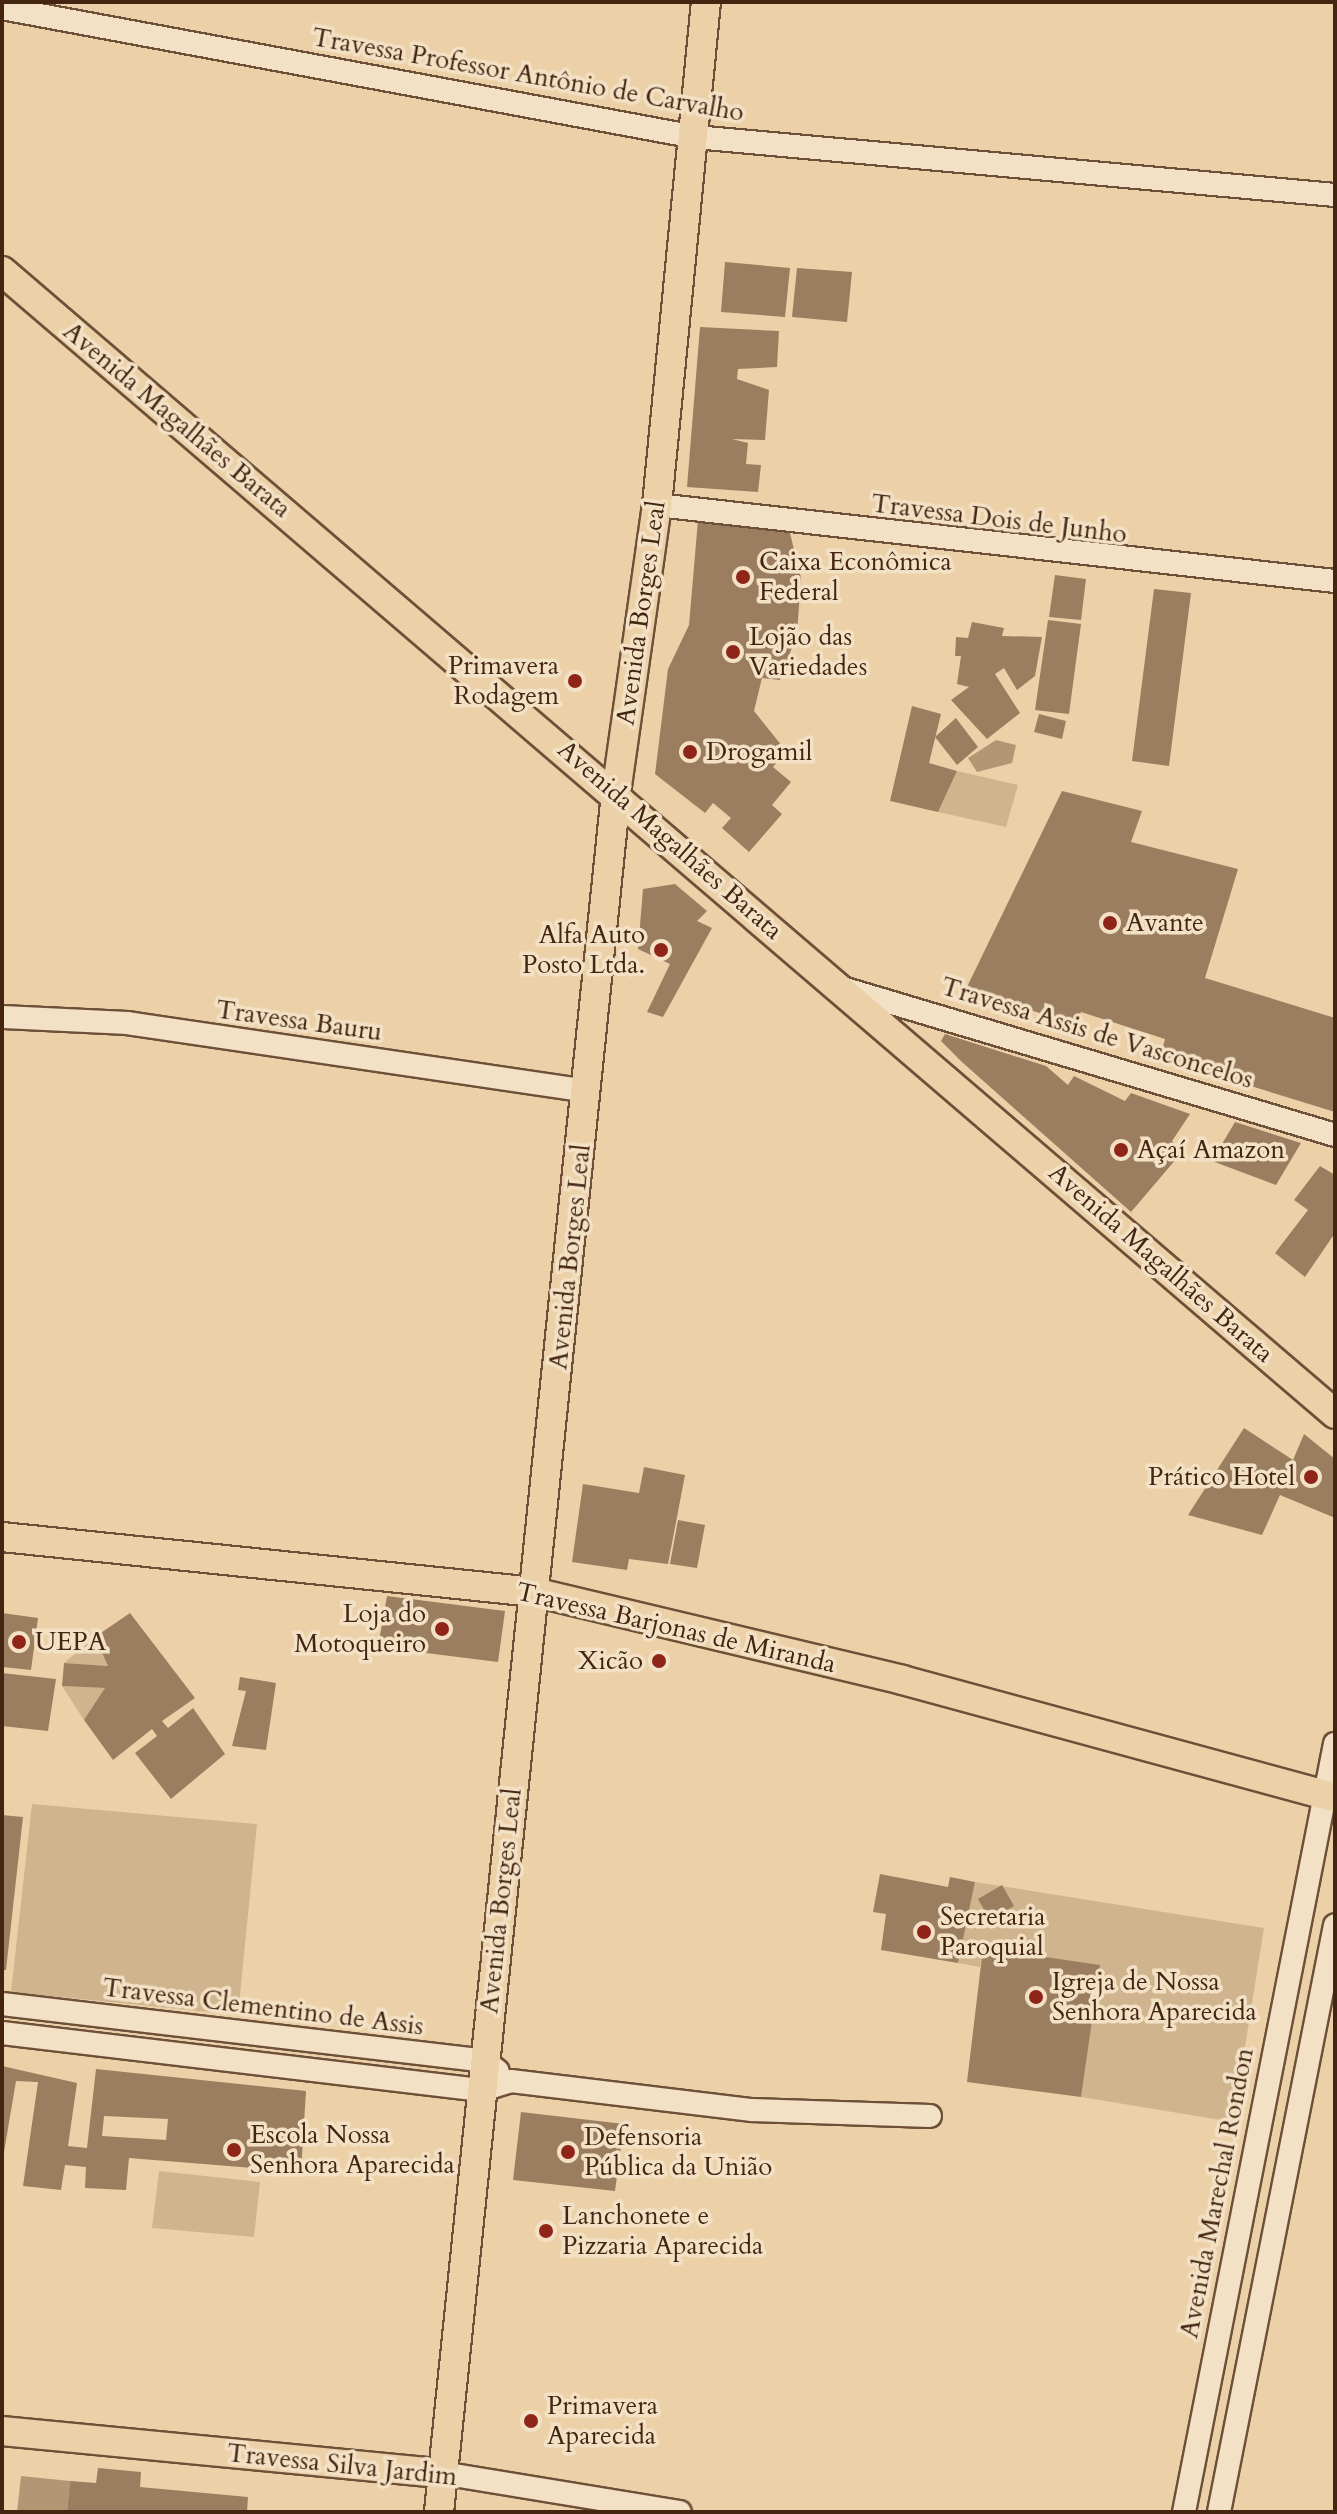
<!DOCTYPE html>
<html>
<head>
<meta charset="utf-8">
<style>
	body { margin:0 }
	#map { position:relative; width:1337px; height:2514px; overflow:hidden; background:#ecd1a8; font-family:Cardo,serif }
	div>[style] { position:absolute }
	.green>* { inset:0; background:#cfb48e }
	.water>* { inset:0; background:#b39775 }
	.building>* { inset:0; background:#9b7e60 }
	.roads { filter:drop-shadow(2px 0 #6e5038) drop-shadow(-2px 0 #6e5038) drop-shadow(0 2px #6e5038) drop-shadow(0 -2px #6e5038) }
	.minor>* { height:22px; margin:-11px; padding:0 11px; transform-origin:11px; border-radius:11px; background:#f3e1c6 }
	.major>* { height:28px; margin:-14px; padding:0 14px; transform-origin:14px; border-radius:14px; background:#ecd1a8 }
	.dots>* { width:22px; height:22px; translate:-50% -50%; box-sizing:border-box; border:4px solid #f3e1c6; border-radius:50% }
	span { translate:-50% -50%; white-space:nowrap; text-align:center; line-height:1.15; -webkit-text-stroke:7px #f3e1c6; paint-order:stroke }
	.street-label { font-size:26px; color:#442512 }
	.poi-label { font-size:26px; color:#442512 }
	.left { translate:0 -50%; text-align:left }
	.right { translate:-100% -50%; text-align:right }
	.frame { position:absolute; inset:0; border:4px solid #442512; pointer-events:none }
</style>
</head>
<body>
<div id="map">
	<div class="green">
		<div style="clip-path:polygon(957px 771px,1018px 785px,1006px 827px,938px 812px)"></div>
		<div style="clip-path:polygon(95px 1637px,108px 1666px,64px 1663px)"></div>
		<div style="clip-path:polygon(62px 1686px,105px 1688px,106px 1696px,84px 1720px)"></div>
		<div style="clip-path:polygon(32px 1804px,257px 1824px,238px 2015px,11px 1992px)"></div>
		<div style="clip-path:polygon(975px 1882px,1264px 1928px,1233px 2122px,1081px 2097px,1099px 1965px,983px 1949px,980px 1967px,958px 1963px)"></div>
		<div style="clip-path:polygon(159px 2171px,260px 2182px,254px 2237px,152px 2228px)"></div>
	</div>
	<div class="water">
		<div style="clip-path:polygon(996px 740px,1016px 745px,1012px 763px,977px 772px,968px 758px)"></div>
		<div style="clip-path:polygon(21px 2476px,70px 2481px,67px 2512px,17px 2512px)"></div>
	</div>
	<div class="building">
		<div style="clip-path:polygon(725px 262px,790px 268px,785px 317px,721px 312px)"></div>
		<div style="clip-path:polygon(797px 268px,852px 272px,847px 322px,792px 317px)"></div>
		<div style="clip-path:polygon(700px 327px,779px 331px,777px 367px,738px 369px,737px 379px,769px 390px,765px 440px,732px 439px,748px 443px,746px 464px,761px 465px,758px 492px,687px 487px)"></div>
		<div style="clip-path:polygon(698px 520px,790px 533px,801px 578px,797px 634px,780px 680px,762px 678px,754px 711px,786px 751px,773px 767px,791px 782px,772px 805px,782px 814px,749px 852px,722px 828px,731px 818px,713px 803px,705px 813px,655px 774px,668px 669px,689px 625px)"></div>
		<div style="clip-path:polygon(1055px 575px,1086px 579px,1081px 620px,1049px 617px)"></div>
		<div style="clip-path:polygon(1154px 589px,1191px 593px,1169px 766px,1132px 761px)"></div>
		<div style="clip-path:polygon(1048px 620px,1081px 624px,1069px 714px,1035px 710px)"></div>
		<div style="clip-path:polygon(972px 622px,1004px 628px,1002px 636px,1042px 637px,1035px 676px,1017px 690px,1004px 668px,995px 674px,1020px 713px,987px 739px,951px 700px,969px 687px,957px 684px,961px 656px,955px 656px,956px 637px,968px 638px)"></div>
		<div style="clip-path:polygon(912px 706px,941px 714px,929px 763px,957px 771px,938px 812px,890px 801px)"></div>
		<div style="clip-path:polygon(1039px 714px,1066px 721px,1062px 739px,1034px 732px)"></div>
		<div style="clip-path:polygon(956px 718px,978px 747px,957px 765px,935px 737px)"></div>
		<div style="clip-path:polygon(1062px 791px,1142px 811px,1131px 842px,1238px 869px,1205px 978px,1335px 1018px,1335px 1112px,1160px 1058px,1165px 1039px,1081px 1012px,1076px 1025px,966px 989px)"></div>
		<div style="clip-path:polygon(675px 884px,707px 911px,697px 921px,712px 928px,663px 1017px,647px 1012px,670px 964px,638px 949px,643px 889px)"></div>
		<div style="clip-path:polygon(945px 1034px,1046px 1066px,1068px 1085px,1074px 1076px,1125px 1101px,1131px 1093px,1190px 1114px,1172px 1141px,1183px 1151px,1131px 1212px,962px 1062px,941px 1041px)"></div>
		<div style="clip-path:polygon(1235px 1122px,1301px 1143px,1276px 1185px,1212px 1161px)"></div>
		<div style="clip-path:polygon(1320px 1166px,1335px 1175px,1335px 1233px,1305px 1277px,1275px 1253px,1308px 1210px,1294px 1200px)"></div>
		<div style="clip-path:polygon(1244px 1428px,1293px 1460px,1304px 1434px,1335px 1459px,1335px 1518px,1280px 1495px,1262px 1535px,1188px 1515px)"></div>
		<div style="clip-path:polygon(644px 1467px,685px 1475px,668px 1564px,629px 1559px,627px 1570px,572px 1562px,583px 1484px,639px 1493px)"></div>
		<div style="clip-path:polygon(678px 1520px,705px 1525px,697px 1568px,670px 1564px)"></div>
		<div style="clip-path:polygon(387px 1596px,505px 1611px,498px 1662px,378px 1647px)"></div>
		<div style="clip-path:polygon(2px 1613px,38px 1618px,31px 1670px,2px 1667px)"></div>
		<div style="clip-path:polygon(130px 1613px,195px 1698px,162px 1721px,168px 1728px,193px 1708px,225px 1754px,171px 1799px,135px 1753px,157px 1736px,152px 1729px,113px 1760px,84px 1720px,105px 1688px,62px 1686px,64px 1663px,108px 1666px,95px 1637px)"></div>
		<div style="clip-path:polygon(2px 1673px,56px 1679px,48px 1731px,2px 1726px)"></div>
		<div style="clip-path:polygon(240px 1677px,276px 1683px,266px 1750px,232px 1746px,246px 1691px,238px 1690px)"></div>
		<div style="clip-path:polygon(2px 1815px,23px 1817px,6px 1970px,2px 1970px)"></div>
		<div style="clip-path:polygon(880px 1874px,948px 1887px,950px 1877px,975px 1882px,958px 1963px,881px 1950px,886px 1914px,873px 1912px)"></div>
		<div style="clip-path:polygon(1002px 1885px,1014px 1906px,990px 1920px,978px 1899px)"></div>
		<div style="clip-path:polygon(983px 1948px,1100px 1965px,1081px 2097px,967px 2082px)"></div>
		<div style="clip-path:polygon(evenodd,2px 2066px,77px 2083px,68px 2146px,87px 2148px,96px 2069px,306px 2091px,301px 2172px,129px 2158px,126px 2190px,85px 2188px,86px 2167px,65px 2165px,61px 2190px,23px 2186px,38px 2082px,16px 2081px,2px 2164px,2px 2066px,104px 2116px,168px 2119px,166px 2140px,102px 2136px,104px 2116px)"></div>
		<div style="clip-path:polygon(521px 2112px,624px 2124px,615px 2191px,513px 2180px)"></div>
		<div style="clip-path:polygon(98px 2468px,141px 2472px,140px 2487px,248px 2497px,247px 2512px,67px 2512px,70px 2481px,96px 2483px)"></div>
	</div>
	<div class="roads">
		<div class="minor">
			<div style="left:2px;top:8px;width:705px;rotate:10.54deg"></div>
			<div style="left:695px;top:137px;width:643px;rotate:5.18deg"></div>
			<div style="left:657px;top:505px;width:682px;rotate:6.4deg"></div>
			<div style="left:842px;top:988px;width:514px;rotate:16.6deg"></div>
			<div style="left:2px;top:1017px;width:125px;rotate:2.7deg"></div>
			<div style="left:127px;top:1023px;width:465px;rotate:8.4deg"></div>
			<div style="left:2px;top:2004px;width:486px;rotate:6.7deg"></div>
			<div style="left:485px;top:2061px;width:16px;rotate:38deg"></div>
			<div style="left:2px;top:2033px;width:483px;rotate:6.8deg"></div>
			<div style="left:482px;top:2090px;width:30px;rotate:-17deg"></div>
			<div style="left:511px;top:2081px;width:243px;rotate:6.9deg"></div>
			<div style="left:752px;top:2110px;width:178px;rotate:1.9deg"></div>
			<div style="left:441px;top:2473px;width:242px;rotate:9.3deg"></div>
			<div style="left:1184px;top:2512px;width:783px;rotate:-78.88deg"></div>
			<div style="left:1219px;top:2512px;width:598px;rotate:-78.82deg"></div>
		</div>
		<div class="major">
			<div style="left:2px;top:271px;width:1756px;rotate:40.61deg"></div>
			<div style="left:2px;top:1537px;width:535px;rotate:5.9deg"></div>
			<div style="left:534px;top:1592px;width:378px;rotate:13.4deg"></div>
			<div style="left:902px;top:1680px;width:449px;rotate:15.2deg"></div>
			<div style="left:2px;top:2431px;width:441px;rotate:5.5deg"></div>
			<div style="left:439px;top:2512px;width:1728px;rotate:-84.12deg"></div>
			<div style="left:616px;top:793px;width:291px;rotate:-81.9deg"></div>
			<div style="left:657px;top:505px;width:505px;rotate:-84.44deg"></div>
		</div>
	</div>
	<div class="dots">
		<div style="left:743px;top:577px;background:#8f2418"></div>
		<div style="left:733px;top:652px;background:#8f2418"></div>
		<div style="left:575px;top:681px;background:#8f2418"></div>
		<div style="left:690px;top:752px;background:#8f2418"></div>
		<div style="left:1110px;top:923px;background:#8f2418"></div>
		<div style="left:661px;top:950px;background:#8f2418"></div>
		<div style="left:1121px;top:1150px;background:#8f2418"></div>
		<div style="left:1311px;top:1477px;background:#8f2418"></div>
		<div style="left:442px;top:1629px;background:#8f2418"></div>
		<div style="left:19px;top:1642px;background:#8f2418"></div>
		<div style="left:659px;top:1661px;background:#8f2418"></div>
		<div style="left:924px;top:1932px;background:#8f2418"></div>
		<div style="left:1036px;top:1997px;background:#8f2418"></div>
		<div style="left:234px;top:2150px;background:#8f2418"></div>
		<div style="left:568px;top:2152px;background:#8f2418"></div>
		<div style="left:546px;top:2231px;background:#8f2418"></div>
		<div style="left:531px;top:2421px;background:#8f2418"></div>
	</div>
	<div class="street-label">
		<span style="left:528px;top:75px;rotate:10deg">Travessa Professor Antônio de Carvalho</span>
		<span style="left:177px;top:420px;rotate:40deg">Avenida Magalhães Barata</span>
		<span style="left:999px;top:519px;rotate:7deg">Travessa Dois de Junho</span>
		<span style="left:641px;top:613px;rotate:-82deg">Avenida Borges Leal</span>
		<span style="left:670px;top:840px;rotate:41deg">Avenida Magalhães Barata</span>
		<span style="left:299px;top:1021px;rotate:8deg">Travessa Bauru</span>
		<span style="left:1097px;top:1033px;rotate:17deg">Travessa Assis de Vasconcelos</span>
		<span style="left:570px;top:1257px;rotate:-84deg">Avenida Borges Leal</span>
		<span style="left:1161px;top:1263px;rotate:41deg">Avenida Magalhães Barata</span>
		<span style="left:676px;top:1628px;rotate:13deg">Travessa Barjonas de Miranda</span>
		<span style="left:501px;top:1901px;rotate:-84deg">Avenida Borges Leal</span>
		<span style="left:263px;top:2007px;rotate:7deg">Travessa Clementino de Assis</span>
		<span style="left:1217px;top:2193px;rotate:-79deg">Avenida Marechal Rondon</span>
		<span style="left:342px;top:2465px;rotate:6deg">Travessa Silva Jardim</span>
	</div>
	<div class="poi-label">
		<span class="left" style="left:759px;top:577px">Caixa Econômica<br>Federal</span>
		<span class="left" style="left:749px;top:652px">Lojão das<br>Variedades</span>
		<span class="right" style="left:559px;top:681px">Primavera<br>Rodagem</span>
		<span class="left" style="left:706px;top:752px">Drogamil</span>
		<span class="left" style="left:1126px;top:923px">Avante</span>
		<span class="right" style="left:645px;top:950px">Alfa Auto<br>Posto Ltda.</span>
		<span class="left" style="left:1137px;top:1150px">Açaí Amazon</span>
		<span class="right" style="left:1295px;top:1477px">Prático Hotel</span>
		<span class="right" style="left:426px;top:1629px">Loja do<br>Motoqueiro</span>
		<span class="left" style="left:35px;top:1642px">UEPA</span>
		<span class="right" style="left:643px;top:1661px">Xicão</span>
		<span class="left" style="left:940px;top:1932px">Secretaria<br>Paroquial</span>
		<span class="left" style="left:1052px;top:1997px">Igreja de Nossa<br>Senhora Aparecida</span>
		<span class="left" style="left:250px;top:2150px">Escola Nossa<br>Senhora Aparecida</span>
		<span class="left" style="left:584px;top:2152px">Defensoria<br>Pública da União</span>
		<span class="left" style="left:562px;top:2231px">Lanchonete e<br>Pizzaria Aparecida</span>
		<span class="left" style="left:547px;top:2421px">Primavera<br>Aparecida</span>
	</div>
	<div class="frame"></div>
</div>
</body>
</html>
